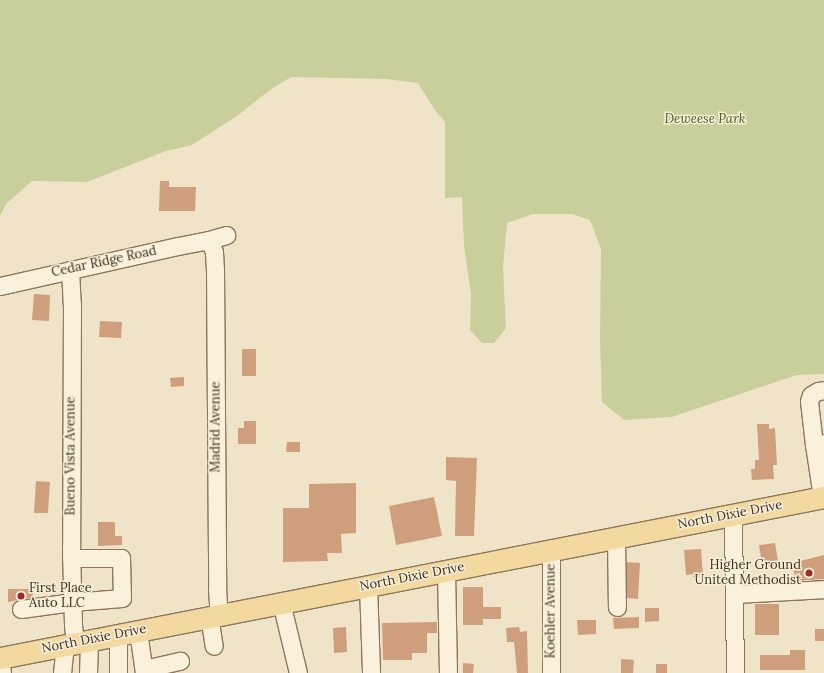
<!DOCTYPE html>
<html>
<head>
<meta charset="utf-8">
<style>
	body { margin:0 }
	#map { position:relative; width:824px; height:673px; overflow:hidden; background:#f0e4c8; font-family:Lora,serif }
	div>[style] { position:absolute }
	.green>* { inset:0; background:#c9cf9b }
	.building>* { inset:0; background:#cf9f7d }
	.roads { filter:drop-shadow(1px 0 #8d765c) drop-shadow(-1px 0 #8d765c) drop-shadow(0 1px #8d765c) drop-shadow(0 -1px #8d765c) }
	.minor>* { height:17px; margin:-8.5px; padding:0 8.5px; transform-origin:8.5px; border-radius:8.5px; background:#faf1dc }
	.major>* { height:21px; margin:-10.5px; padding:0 10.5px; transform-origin:10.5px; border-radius:10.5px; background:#f3d9a0 }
	.dots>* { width:11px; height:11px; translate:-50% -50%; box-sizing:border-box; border:2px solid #f7eed8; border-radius:50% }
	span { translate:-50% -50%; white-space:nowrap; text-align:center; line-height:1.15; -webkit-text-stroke:3px #f7eed8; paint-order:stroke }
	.park-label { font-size:13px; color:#4d5a26; font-style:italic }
	.street-label { font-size:13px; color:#3d2e20 }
	.poi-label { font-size:13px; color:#3d2e20 }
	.right { translate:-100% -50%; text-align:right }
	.left { translate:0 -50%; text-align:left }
</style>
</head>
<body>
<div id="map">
	<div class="green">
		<div style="clip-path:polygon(0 0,824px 0,824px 374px,797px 375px,672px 417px,624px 420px,602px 402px,600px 341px,601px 249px,590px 220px,572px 214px,533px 214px,507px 223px,503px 267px,506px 328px,494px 343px,482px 343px,470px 330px,471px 294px,464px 246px,462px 197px,445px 198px,445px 122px,435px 110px,418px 83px,386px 79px,291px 77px,270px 90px,237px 116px,192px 145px,166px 151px,87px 182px,32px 181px,6px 204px,0 216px)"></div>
	</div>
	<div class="building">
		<div style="clip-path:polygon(160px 181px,169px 181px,169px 187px,196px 187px,195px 211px,159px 211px)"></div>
		<div style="clip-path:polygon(34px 294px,50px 295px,49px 321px,32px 320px)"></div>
		<div style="clip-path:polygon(100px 321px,122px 322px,121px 338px,99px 337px)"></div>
		<div style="clip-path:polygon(242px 349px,256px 349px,256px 376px,242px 376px)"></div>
		<div style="clip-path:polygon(184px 377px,184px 386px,171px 387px,170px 378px)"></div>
		<div style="clip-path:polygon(244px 421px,256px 421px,256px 444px,238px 444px,238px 428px,244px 428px)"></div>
		<div style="clip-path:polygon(757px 424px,769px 424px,769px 429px,775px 428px,777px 465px,773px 465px,774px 479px,752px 480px,751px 469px,755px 469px,755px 460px,759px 460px)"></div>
		<div style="clip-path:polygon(287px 442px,300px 442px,300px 452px,286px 452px)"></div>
		<div style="clip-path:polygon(446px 457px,477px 458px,474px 536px,455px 536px,456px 481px,446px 480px)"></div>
		<div style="clip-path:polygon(36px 481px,50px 482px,48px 513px,34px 513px)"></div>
		<div style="clip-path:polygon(356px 483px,356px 533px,341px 534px,342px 553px,327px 553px,328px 561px,283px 562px,283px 508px,309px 508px,309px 484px)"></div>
		<div style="clip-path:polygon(434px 497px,442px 536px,396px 545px,389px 506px)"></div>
		<div style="clip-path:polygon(98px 522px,115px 522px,115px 536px,122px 536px,122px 545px,98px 546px)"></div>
		<div style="clip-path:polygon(775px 543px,779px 567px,763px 570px,759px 545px)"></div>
		<div style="clip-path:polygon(701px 549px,703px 576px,693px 577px,693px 574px,686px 575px,684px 550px)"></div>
		<div style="clip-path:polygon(824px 555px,824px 579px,796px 581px,792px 563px)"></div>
		<div style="clip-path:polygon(626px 562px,640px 563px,638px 599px,627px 598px)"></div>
		<div style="clip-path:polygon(463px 587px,483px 587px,483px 607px,501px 607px,501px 619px,483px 619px,483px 625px,463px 625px)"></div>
		<div style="clip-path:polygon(8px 589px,33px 589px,33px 597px,8px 602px)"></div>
		<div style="clip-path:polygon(755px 604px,779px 604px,779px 635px,755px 635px)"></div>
		<div style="clip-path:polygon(645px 608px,659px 608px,659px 621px,645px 622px)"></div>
		<div style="clip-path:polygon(639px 617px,639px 628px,614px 629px,613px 618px)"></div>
		<div style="clip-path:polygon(577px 620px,596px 620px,596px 634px,578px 635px)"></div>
		<div style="clip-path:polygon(437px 622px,437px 633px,427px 633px,427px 653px,412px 653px,412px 660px,383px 660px,382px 623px)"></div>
		<div style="clip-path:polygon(346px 627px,347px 652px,334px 653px,333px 628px)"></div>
		<div style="clip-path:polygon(519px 627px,520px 632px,527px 631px,528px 673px,517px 673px,514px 642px,507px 642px,506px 628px)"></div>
		<div style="clip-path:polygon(815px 629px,824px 629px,824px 641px,815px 641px)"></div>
		<div style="clip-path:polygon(790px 650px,805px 650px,805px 670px,760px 670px,760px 655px,790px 655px)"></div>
		<div style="clip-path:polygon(621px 659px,634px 660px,633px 673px,621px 673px)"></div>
		<div style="clip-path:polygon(463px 663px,474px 664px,473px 673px,463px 673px)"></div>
		<div style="clip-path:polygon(656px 664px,667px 664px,667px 673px,656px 673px)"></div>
	</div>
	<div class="roads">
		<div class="minor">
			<div style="left:209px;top:240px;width:13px;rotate:67deg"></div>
			<div style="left:214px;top:252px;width:17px;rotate:87deg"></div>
			<div style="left:215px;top:269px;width:320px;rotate:89.6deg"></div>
			<div style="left:217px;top:589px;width:26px;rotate:86deg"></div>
			<div style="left:70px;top:270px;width:34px;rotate:87deg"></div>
			<div style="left:72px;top:304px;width:244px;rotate:90.2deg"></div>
			<div style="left:71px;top:548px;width:77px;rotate:88.5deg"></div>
			<div style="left:73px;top:625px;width:18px;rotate:84deg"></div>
			<div style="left:0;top:286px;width:182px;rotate:-12.7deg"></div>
			<div style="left:178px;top:246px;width:32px;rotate:-11deg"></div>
			<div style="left:209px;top:240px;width:18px;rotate:-16deg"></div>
			<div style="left:814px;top:445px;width:44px;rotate:-96.5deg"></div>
			<div style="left:809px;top:401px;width:6px;rotate:-72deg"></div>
			<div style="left:811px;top:395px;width:8px;rotate:-30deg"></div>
			<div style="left:818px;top:391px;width:6px;rotate:-9deg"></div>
			<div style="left:822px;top:497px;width:53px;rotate:-98.7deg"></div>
			<div style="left:814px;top:445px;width:10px;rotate:-11deg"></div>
			<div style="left:733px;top:515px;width:158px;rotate:89.3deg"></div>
			<div style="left:616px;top:538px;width:69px;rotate:89.2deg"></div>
			<div style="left:551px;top:550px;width:123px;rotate:90deg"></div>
			<div style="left:446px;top:570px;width:103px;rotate:88.9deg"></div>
			<div style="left:368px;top:585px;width:88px;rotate:88deg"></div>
			<div style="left:735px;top:594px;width:89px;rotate:-3.2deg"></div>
			<div style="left:281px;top:602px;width:73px;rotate:76.5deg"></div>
			<div style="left:21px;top:609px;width:51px;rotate:-7.8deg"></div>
			<div style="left:72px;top:602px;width:50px;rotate:-4.6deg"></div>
			<div style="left:122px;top:598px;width:40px;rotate:-91.4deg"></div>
			<div style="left:121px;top:558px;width:50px;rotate:180deg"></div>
			<div style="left:209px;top:616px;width:30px;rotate:81deg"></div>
			<div style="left:138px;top:631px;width:42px;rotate:81.9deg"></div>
			<div style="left:0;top:660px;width:13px;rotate:81deg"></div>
			<div style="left:144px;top:669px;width:37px;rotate:-13deg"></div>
			<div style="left:62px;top:673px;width:28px;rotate:-84deg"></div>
			<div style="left:88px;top:673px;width:33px;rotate:-88deg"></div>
			<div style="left:118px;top:673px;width:39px;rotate:-90deg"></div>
		</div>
		<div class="major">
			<div style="left:0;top:658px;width:840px;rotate:-11.06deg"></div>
		</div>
	</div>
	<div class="dots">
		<div style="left:809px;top:573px;background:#9e2a2b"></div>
		<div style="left:21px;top:596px;background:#9e2a2b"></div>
	</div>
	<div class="park-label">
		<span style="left:705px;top:119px">Deweese Park</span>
	</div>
	<div class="street-label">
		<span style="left:104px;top:262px;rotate:-12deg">Cedar Ridge Road</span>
		<span style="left:216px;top:427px;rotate:-90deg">Madrid Avenue</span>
		<span style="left:71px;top:456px;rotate:-90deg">Bueno Vista Avenue</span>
		<span style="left:730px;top:515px;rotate:-11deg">North Dixie Drive</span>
		<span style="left:412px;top:577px;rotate:-11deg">North Dixie Drive</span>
		<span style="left:551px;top:611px;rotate:-90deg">Koehler Avenue</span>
		<span style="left:94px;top:639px;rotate:-11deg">North Dixie Drive</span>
	</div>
	<div class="poi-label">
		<span class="right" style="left:801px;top:573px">Higher Ground<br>United Methodist</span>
		<span class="left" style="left:29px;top:596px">First Place<br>Auto LLC</span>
	</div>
</div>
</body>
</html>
